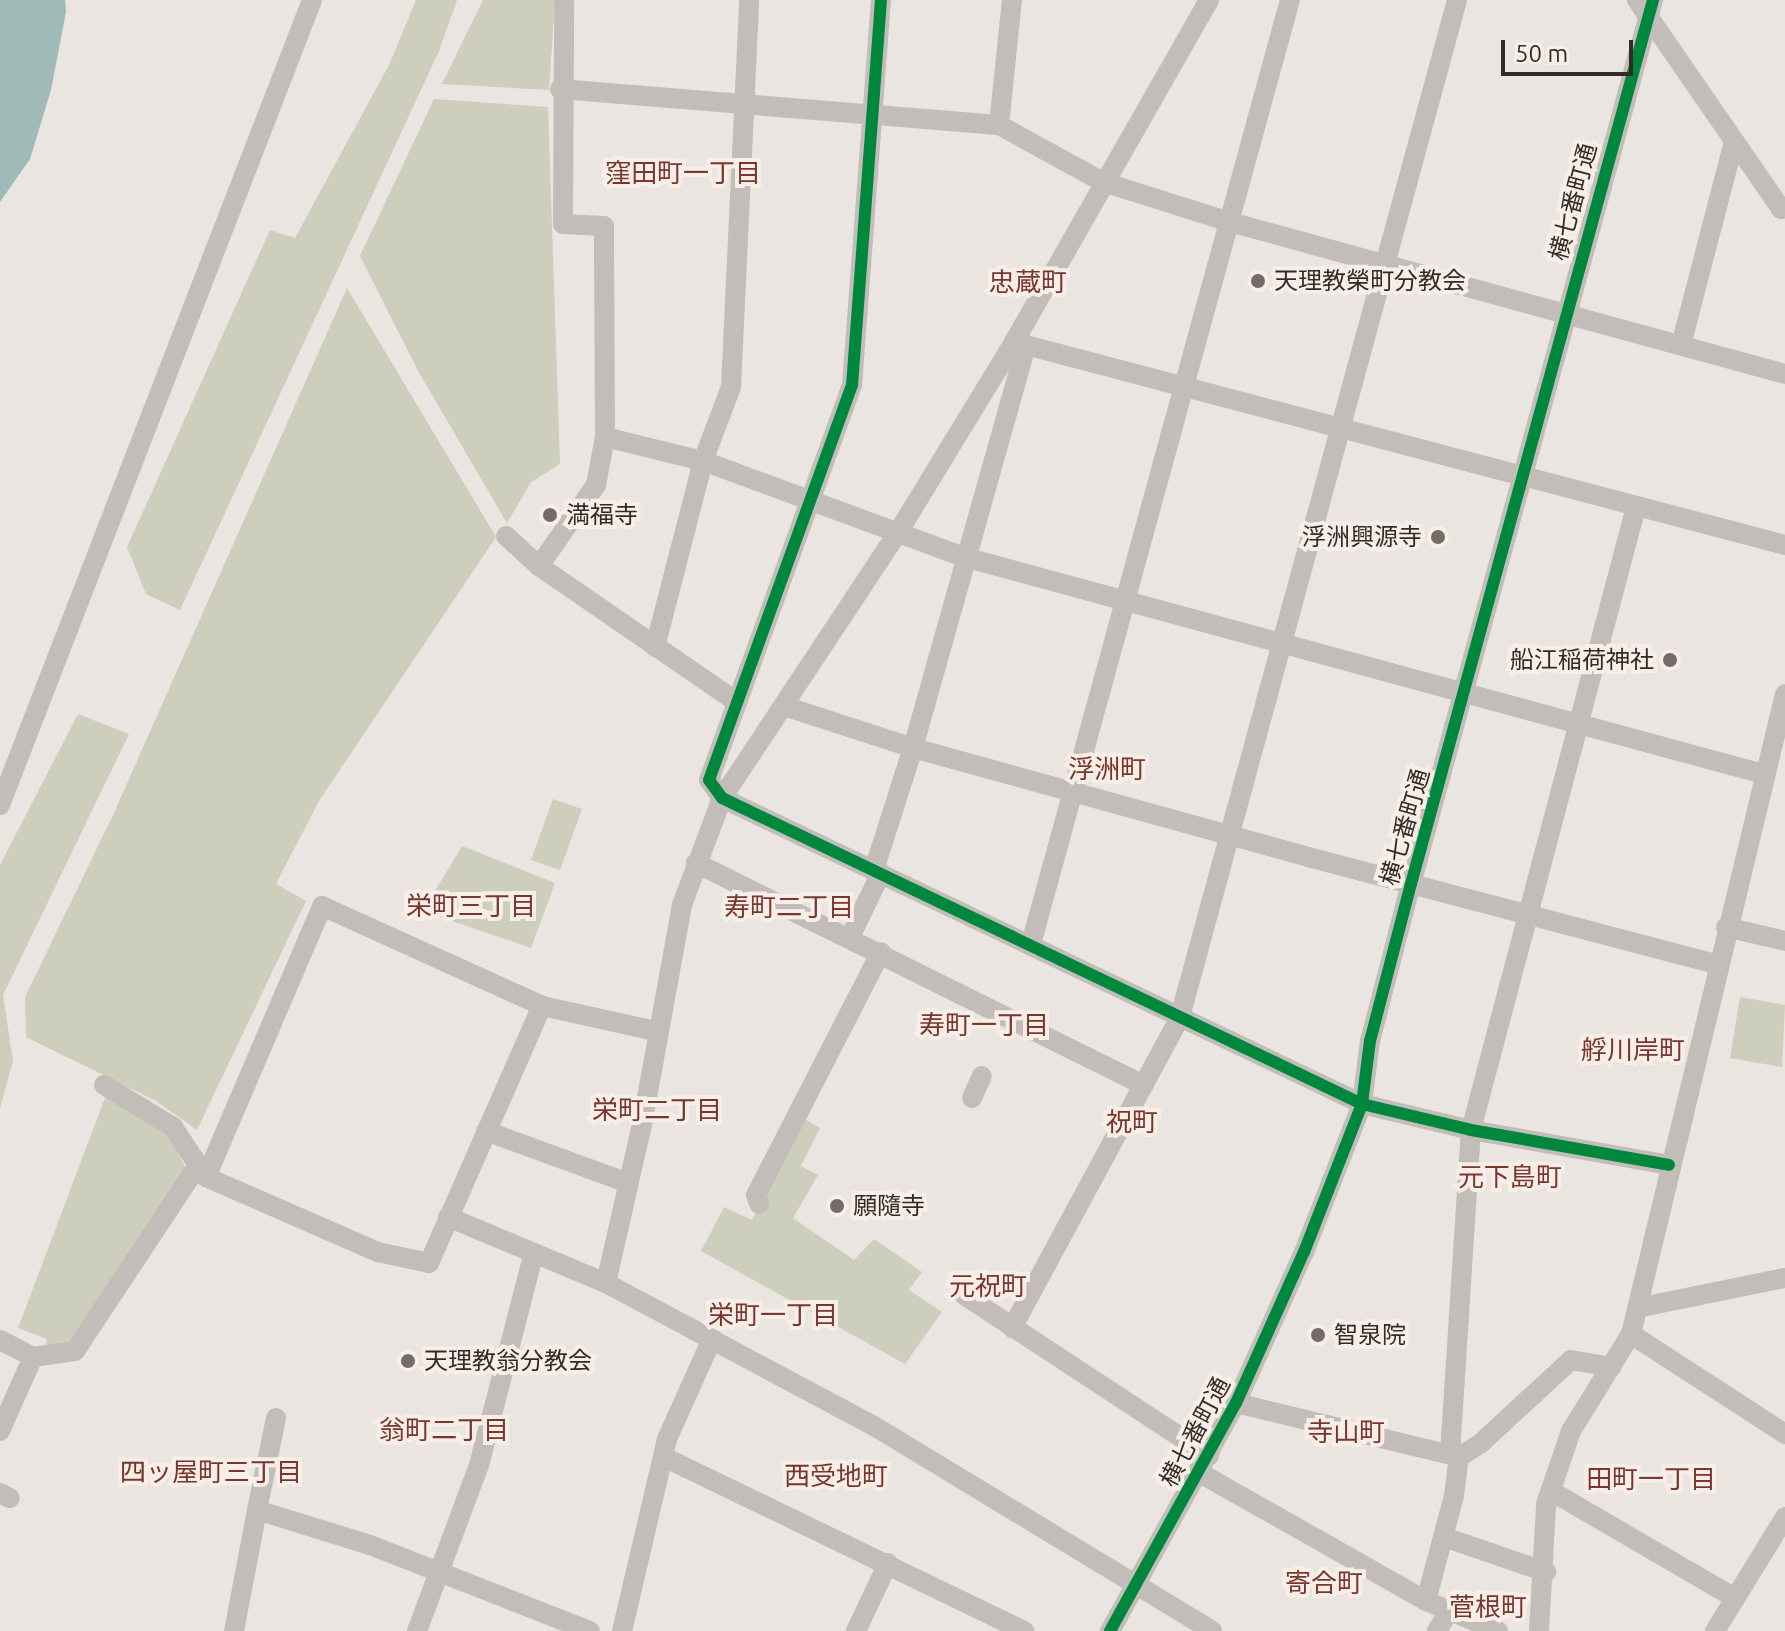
<!DOCTYPE html>
<html>
<head>
<meta charset="utf-8">
<style>
	body { margin:0 }
	#map { position:relative; width:1785px; height:1631px; overflow:hidden; background:#eae5e0; font-family:Ubuntu,"Noto Sans JP",sans-serif }
	div>[style] { position:absolute }
	.green>* { inset:0; background:#cdcebc }
	.water>* { inset:0; background:#9fbab7 }
	.minor>* { height:20px; margin:-10px; padding:0 10px; transform-origin:10px; border-radius:10px; background:#c3bdba }
	.cycleway>* { height:12px; margin:-6px; padding:0 6px; transform-origin:6px; border-radius:6px; background:#00873e }
	.dots>* { width:22px; height:22px; translate:-50% -50%; box-sizing:border-box; border:4px solid #f7eee8; border-radius:50% }
	span { translate:-50% -50%; white-space:nowrap; text-align:center; line-height:1.15; -webkit-text-stroke:8px #f7eee8; paint-order:stroke }
	.street-label { font-size:24px; color:#332b28 }
	.poi-label { font-size:24px; color:#332b28 }
	.left { translate:0 -50%; text-align:left }
	.right { translate:-100% -50%; text-align:right }
	.neighbourhood-label { font-size:26px; color:#78362c }
	.scale { position:absolute; left:1501px; top:40px; width:132px; height:36px; box-sizing:border-box; border:4px solid #332b28; border-top:0; padding-left:10px; font-size:24px; line-height:28px; white-space:nowrap; color:#332b28; -webkit-text-stroke:6px #f7eee8; paint-order:stroke }
</style>
</head>
<body>
<div id="map">
	<div class="green">
		<div style="clip-path:polygon(416px 0,457px 0,439px 51px,180px 610px,146px 594px,127px 547px,270px 230px,295px 238px,389px 65px)"></div>
		<div style="clip-path:polygon(483px 0,555px 0,549px 90px,442px 84px)"></div>
		<div style="clip-path:polygon(434px 99px,548px 107px,560px 464px,531px 482px,507px 523px,418px 371px,360px 256px)"></div>
		<div style="clip-path:polygon(347px 288px,496px 537px,319px 801px,276px 884px,306px 901px,197px 1130px,156px 1101px,26px 1037px,25px 997px,113px 815px)"></div>
		<div style="clip-path:polygon(78px 714px,129px 734px,3px 995px,13px 1061px,0 1108px,0 865px)"></div>
		<div style="clip-path:polygon(553px 799px,582px 809px,560px 870px,531px 860px)"></div>
		<div style="clip-path:polygon(462px 846px,555px 883px,531px 948px,423px 911px)"></div>
		<div style="clip-path:polygon(1740px 997px,1785px 1005px,1782px 1067px,1730px 1058px)"></div>
		<div style="clip-path:polygon(106px 1095px,168px 1131px,185px 1167px,73px 1341px,45px 1348px,47px 1339px,18px 1328px)"></div>
		<div style="clip-path:polygon(803px 1118px,820px 1128px,801px 1166px,818px 1175px,793px 1218px,854px 1260px,874px 1239px,922px 1272px,909px 1290px,942px 1312px,905px 1364px,701px 1251px,724px 1207px,752px 1220px)"></div>
	</div>
	<div class="water">
		<div style="clip-path:polygon(0 0,65px 0,66px 12px,51px 90px,30px 159px,0 202px)"></div>
	</div>
	<div class="minor">
		<div style="left:881px;top:0;width:386px;rotate:94.3deg"></div>
		<div style="left:852px;top:385px;width:420px;rotate:109.9deg"></div>
		<div style="left:709px;top:780px;width:22px;rotate:54deg"></div>
		<div style="left:722px;top:798px;width:709px;rotate:25.55deg"></div>
		<div style="left:1362px;top:1104px;width:112px;rotate:13.4deg"></div>
		<div style="left:1471px;top:1130px;width:201px;rotate:10deg"></div>
		<div style="left:1637px;top:0;width:254px;rotate:55.4deg"></div>
		<div style="left:1781px;top:209px;width:4px;rotate:-27deg"></div>
		<div style="left:560px;top:89px;width:440px;rotate:4.7deg"></div>
		<div style="left:999px;top:125px;width:119px;rotate:28.7deg"></div>
		<div style="left:1103px;top:182px;width:133px;rotate:17.5deg"></div>
		<div style="left:1230px;top:222px;width:575px;rotate:15.32deg"></div>
		<div style="left:999px;top:125px;width:126px;rotate:-84.1deg"></div>
		<div style="left:1014px;top:342px;width:797px;rotate:14.75deg"></div>
		<div style="left:1681px;top:345px;width:210px;rotate:-75.4deg"></div>
		<div style="left:605px;top:437px;width:101px;rotate:13.8deg"></div>
		<div style="left:703px;top:461px;width:278px;rotate:20.2deg"></div>
		<div style="left:964px;top:557px;width:828px;rotate:15.19deg"></div>
		<div style="left:506px;top:536px;width:45px;rotate:42.3deg"></div>
		<div style="left:539px;top:566px;width:240px;rotate:34.5deg"></div>
		<div style="left:539px;top:566px;width:99px;rotate:-54.9deg"></div>
		<div style="left:596px;top:485px;width:49px;rotate:-79.4deg"></div>
		<div style="left:605px;top:437px;width:211px;rotate:-90.3deg"></div>
		<div style="left:604px;top:226px;width:41px;rotate:-177.2deg"></div>
		<div style="left:563px;top:224px;width:224px;rotate:-89.7deg"></div>
		<div style="left:655px;top:647px;width:192px;rotate:-75.5deg"></div>
		<div style="left:703px;top:461px;width:79px;rotate:-69.3deg"></div>
		<div style="left:731px;top:387px;width:387px;rotate:-87.3deg"></div>
		<div style="left:784px;top:706px;width:136px;rotate:18deg"></div>
		<div style="left:913px;top:748px;width:410px;rotate:15.4deg"></div>
		<div style="left:1308px;top:857px;width:423px;rotate:14.7deg"></div>
		<div style="left:0;top:805px;width:863px;rotate:-68.81deg"></div>
		<div style="left:696px;top:863px;width:500px;rotate:26.4deg"></div>
		<div style="left:874px;top:870px;width:128px;rotate:-72.3deg"></div>
		<div style="left:913px;top:748px;width:419px;rotate:-74.3deg"></div>
		<div style="left:1726px;top:927px;width:61px;rotate:13.3deg"></div>
		<div style="left:850px;top:937px;width:71px;rotate:-64.2deg"></div>
		<div style="left:1031px;top:944px;width:979px;rotate:-74.66deg"></div>
		<div style="left:104px;top:1085px;width:81px;rotate:31.3deg"></div>
		<div style="left:173px;top:1127px;width:60px;rotate:56.6deg"></div>
		<div style="left:206px;top:1177px;width:188px;rotate:23.6deg"></div>
		<div style="left:378px;top:1252px;width:52px;rotate:12.2deg"></div>
		<div style="left:429px;top:1263px;width:281px;rotate:-66.3deg"></div>
		<div style="left:972px;top:1098px;width:24px;rotate:-66deg"></div>
		<div style="left:486px;top:1131px;width:151px;rotate:20.1deg"></div>
		<div style="left:206px;top:1177px;width:295px;rotate:-66.8deg"></div>
		<div style="left:322px;top:906px;width:242px;rotate:24.4deg"></div>
		<div style="left:542px;top:1006px;width:117px;rotate:12.4deg"></div>
		<div style="left:759px;top:1204px;width:9px;rotate:-108deg"></div>
		<div style="left:756px;top:1195px;width:273px;rotate:-62.8deg"></div>
		<div style="left:448px;top:1217px;width:171px;rotate:22.7deg"></div>
		<div style="left:606px;top:1283px;width:304px;rotate:28.1deg"></div>
		<div style="left:874px;top:1426px;width:395px;rotate:31.2deg"></div>
		<div style="left:606px;top:1283px;width:162px;rotate:-77.2deg"></div>
		<div style="left:642px;top:1125px;width:224px;rotate:-79.7deg"></div>
		<div style="left:682px;top:905px;width:114px;rotate:-69.5deg"></div>
		<div style="left:722px;top:798px;width:317px;rotate:-56.5deg"></div>
		<div style="left:897px;top:534px;width:225px;rotate:-58.6deg"></div>
		<div style="left:1014px;top:342px;width:394px;rotate:-60.3deg"></div>
		<div style="left:964px;top:1295px;width:293px;rotate:33.3deg"></div>
		<div style="left:1637px;top:1308px;width:151px;rotate:-11.5deg"></div>
		<div style="left:1012px;top:1328px;width:353px;rotate:-61.6deg"></div>
		<div style="left:1180px;top:1017px;width:1054px;rotate:-74.76deg"></div>
		<div style="left:1631px;top:1334px;width:184px;rotate:33deg"></div>
		<div style="left:0;top:1340px;width:37px;rotate:27deg"></div>
		<div style="left:33px;top:1357px;width:42px;rotate:-8.1deg"></div>
		<div style="left:75px;top:1351px;width:219px;rotate:-56.5deg"></div>
		<div style="left:1236px;top:1403px;width:229px;rotate:13.6deg"></div>
		<div style="left:0;top:1431px;width:81px;rotate:-66deg"></div>
		<div style="left:1450px;top:1454px;width:325px;rotate:-86.3deg"></div>
		<div style="left:1471px;top:1130px;width:644px;rotate:-75.17deg"></div>
		<div style="left:664px;top:1457px;width:400px;rotate:25.8deg"></div>
		<div style="left:1200px;top:1473px;width:260px;rotate:29.5deg"></div>
		<div style="left:1426px;top:1601px;width:78px;rotate:22.6deg"></div>
		<div style="left:1551px;top:1491px;width:213px;rotate:30.2deg"></div>
		<div style="left:0;top:1493px;width:11px;rotate:27deg"></div>
		<div style="left:257px;top:1510px;width:94px;rotate:-78.3deg"></div>
		<div style="left:1444px;top:1537px;width:108px;rotate:18.9deg"></div>
		<div style="left:1426px;top:1601px;width:109px;rotate:-75.1deg"></div>
		<div style="left:1454px;top:1496px;width:39px;rotate:-83deg"></div>
		<div style="left:1459px;top:1457px;width:26px;rotate:-32deg"></div>
		<div style="left:1481px;top:1443px;width:122px;rotate:-42.7deg"></div>
		<div style="left:1571px;top:1360px;width:41px;rotate:9.9deg"></div>
		<div style="left:234px;top:1631px;width:123px;rotate:-79.2deg"></div>
		<div style="left:257px;top:1510px;width:118px;rotate:17.2deg"></div>
		<div style="left:370px;top:1545px;width:236px;rotate:21.4deg"></div>
		<div style="left:417px;top:1631px;width:177px;rotate:-69.5deg"></div>
		<div style="left:479px;top:1465px;width:219px;rotate:-75.5deg"></div>
		<div style="left:622px;top:1631px;width:197px;rotate:-76.8deg"></div>
		<div style="left:667px;top:1439px;width:110px;rotate:-65.8deg"></div>
		<div style="left:856px;top:1631px;width:75px;rotate:-64.8deg"></div>
		<div style="left:1110px;top:1631px;width:260px;rotate:-61.1deg"></div>
		<div style="left:1236px;top:1403px;width:166px;rotate:-65.8deg"></div>
		<div style="left:1304px;top:1252px;width:159px;rotate:-68.6deg"></div>
		<div style="left:1362px;top:1104px;width:64px;rotate:-82.8deg"></div>
		<div style="left:1370px;top:1041px;width:162px;rotate:-75.4deg"></div>
		<div style="left:1411px;top:884px;width:917px;rotate:-74.69deg"></div>
		<div style="left:1437px;top:1631px;width:21px;rotate:-59deg"></div>
		<div style="left:1539px;top:1631px;width:127px;rotate:-86.8deg"></div>
		<div style="left:1546px;top:1504px;width:77px;rotate:-71.1deg"></div>
		<div style="left:1571px;top:1431px;width:114px;rotate:-58.3deg"></div>
		<div style="left:1631px;top:1334px;width:658px;rotate:-76.47deg"></div>
		<div style="left:1715px;top:1631px;width:134px;rotate:-58.4deg"></div>
	</div>
	<div class="cycleway">
		<div style="left:881px;top:0;width:386px;rotate:94.3deg"></div>
		<div style="left:852px;top:385px;width:420px;rotate:109.9deg"></div>
		<div style="left:709px;top:780px;width:22px;rotate:54deg"></div>
		<div style="left:722px;top:798px;width:709px;rotate:25.55deg"></div>
		<div style="left:1362px;top:1104px;width:112px;rotate:13.4deg"></div>
		<div style="left:1471px;top:1130px;width:201px;rotate:10deg"></div>
		<div style="left:1110px;top:1631px;width:260px;rotate:-61.1deg"></div>
		<div style="left:1236px;top:1403px;width:166px;rotate:-65.8deg"></div>
		<div style="left:1304px;top:1252px;width:159px;rotate:-68.6deg"></div>
		<div style="left:1362px;top:1104px;width:64px;rotate:-82.8deg"></div>
		<div style="left:1370px;top:1041px;width:162px;rotate:-75.4deg"></div>
		<div style="left:1411px;top:884px;width:917px;rotate:-74.69deg"></div>
	</div>
	<div class="dots">
		<div style="left:1258px;top:281px;background:#736c68"></div>
		<div style="left:550px;top:515px;background:#736c68"></div>
		<div style="left:1438px;top:537px;background:#736c68"></div>
		<div style="left:1670px;top:660px;background:#736c68"></div>
		<div style="left:837px;top:1206px;background:#736c68"></div>
		<div style="left:1318px;top:1335px;background:#736c68"></div>
		<div style="left:408px;top:1361px;background:#736c68"></div>
	</div>
	<div class="street-label">
		<span style="left:1573px;top:202px;rotate:-75deg">横七番町通</span>
		<span style="left:1405px;top:827px;rotate:-74deg">横七番町通</span>
		<span style="left:1195px;top:1432px;rotate:-62deg">横七番町通</span>
	</div>
	<div class="poi-label">
		<span class="left" style="left:1274px;top:281px">天理教榮町分教会</span>
		<span class="left" style="left:566px;top:515px">満福寺</span>
		<span class="right" style="left:1422px;top:537px">浮洲興源寺</span>
		<span class="right" style="left:1654px;top:660px">船江稲荷神社</span>
		<span class="left" style="left:853px;top:1206px">願隨寺</span>
		<span class="left" style="left:1334px;top:1335px">智泉院</span>
		<span class="left" style="left:424px;top:1361px">天理教翁分教会</span>
	</div>
	<div class="neighbourhood-label">
		<span style="left:683px;top:173px">窪田町一丁目</span>
		<span style="left:1028px;top:282px">忠蔵町</span>
		<span style="left:1107px;top:769px">浮洲町</span>
		<span style="left:471px;top:906px">栄町三丁目</span>
		<span style="left:789px;top:907px">寿町二丁目</span>
		<span style="left:984px;top:1025px">寿町一丁目</span>
		<span style="left:1633px;top:1050px">艀川岸町</span>
		<span style="left:657px;top:1110px">栄町二丁目</span>
		<span style="left:1132px;top:1122px">祝町</span>
		<span style="left:1510px;top:1177px">元下島町</span>
		<span style="left:988px;top:1286px">元祝町</span>
		<span style="left:773px;top:1315px">栄町一丁目</span>
		<span style="left:444px;top:1430px">翁町二丁目</span>
		<span style="left:1346px;top:1432px">寺山町</span>
		<span style="left:211px;top:1472px">四ッ屋町三丁目</span>
		<span style="left:836px;top:1476px">西受地町</span>
		<span style="left:1651px;top:1479px">田町一丁目</span>
		<span style="left:1324px;top:1583px">寄合町</span>
		<span style="left:1488px;top:1607px">菅根町</span>
	</div>
	<div class="scale">50 m</div>
</div>
</body>
</html>
